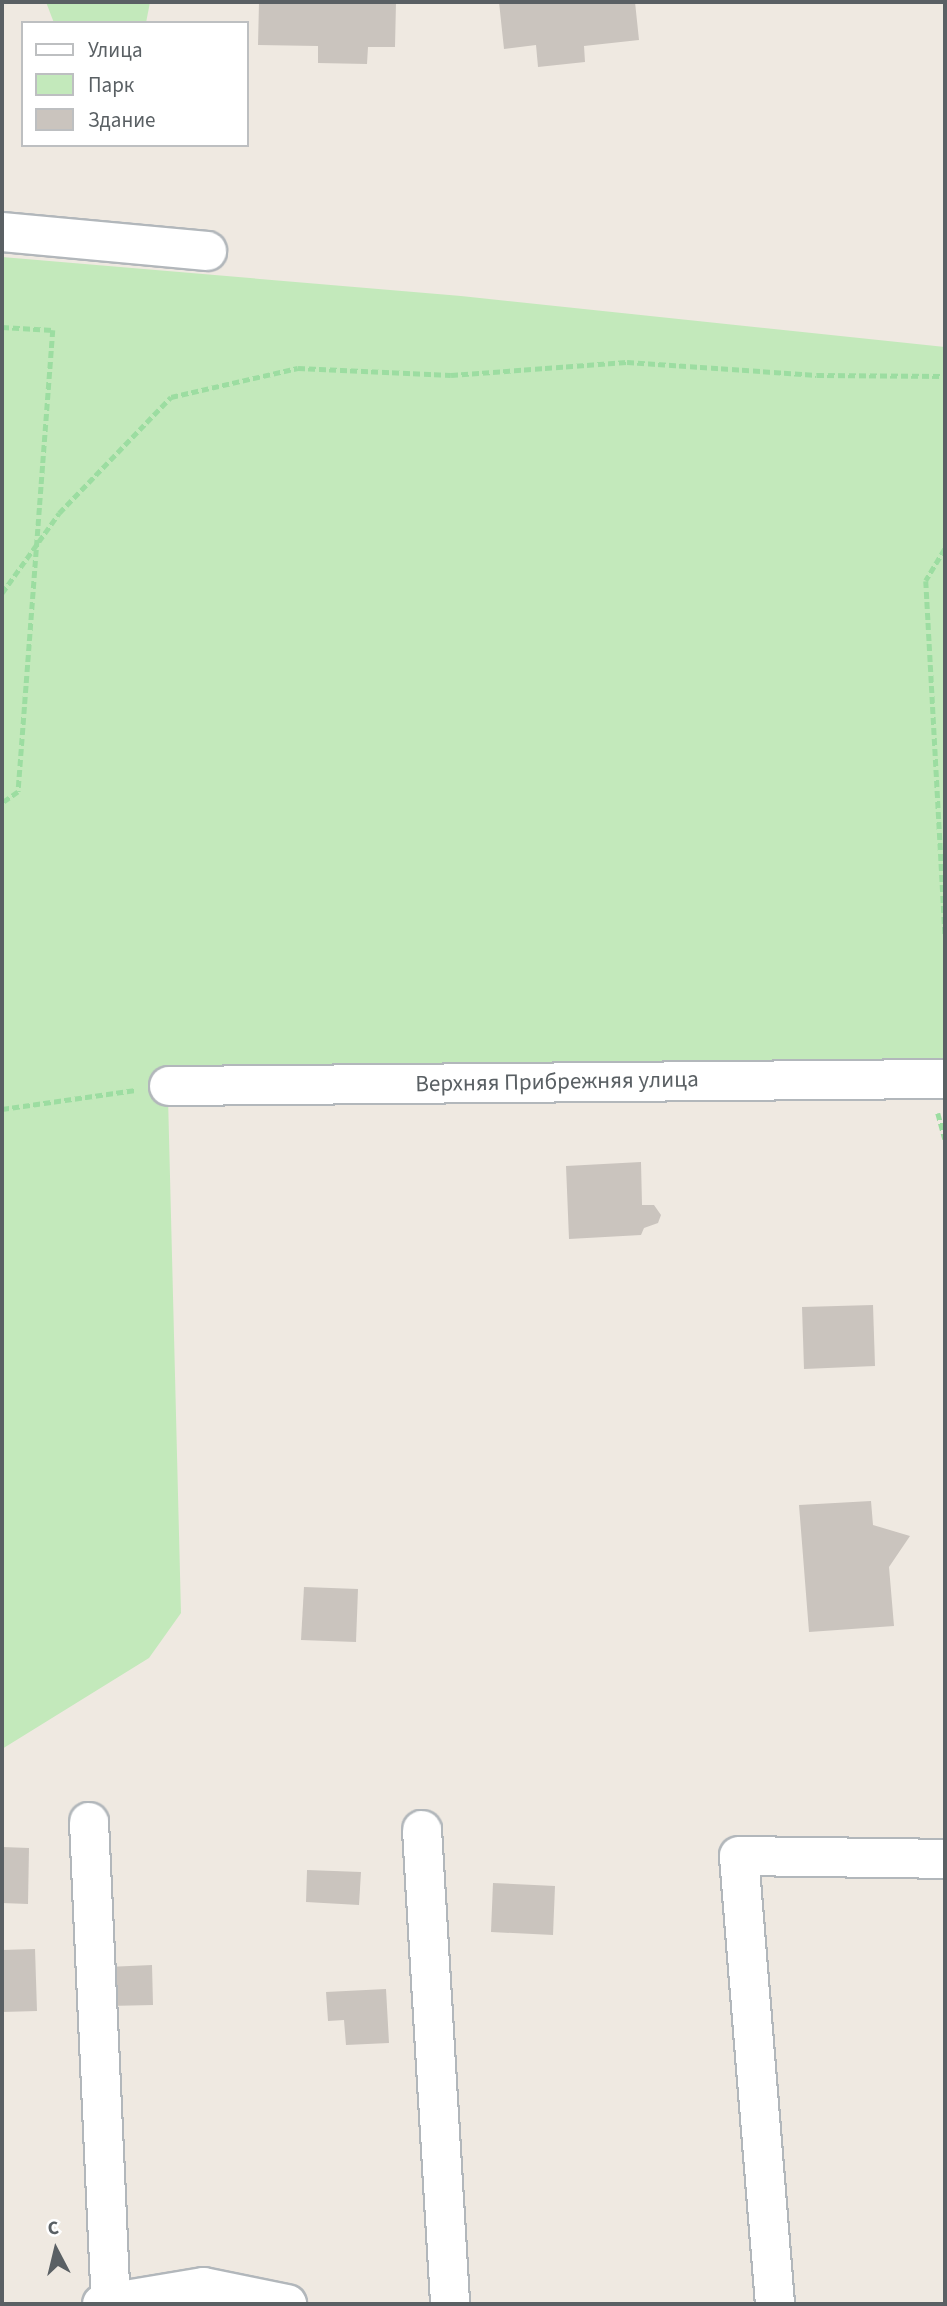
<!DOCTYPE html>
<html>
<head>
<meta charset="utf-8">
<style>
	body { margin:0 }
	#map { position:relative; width:947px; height:2306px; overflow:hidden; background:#efe9e1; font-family:"Source Sans 3",sans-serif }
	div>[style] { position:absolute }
	.green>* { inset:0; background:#c3e9bb }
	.building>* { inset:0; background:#cac4be }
	.path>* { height:4.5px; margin-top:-2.25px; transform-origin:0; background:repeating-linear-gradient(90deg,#9cdda1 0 7px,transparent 0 10.5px) }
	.roads { filter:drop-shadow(2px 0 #b2b7bb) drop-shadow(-2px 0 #b2b7bb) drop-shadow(0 2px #b2b7bb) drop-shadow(0 -2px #b2b7bb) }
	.minor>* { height:38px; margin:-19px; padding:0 19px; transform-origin:19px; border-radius:19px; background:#fff }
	span { translate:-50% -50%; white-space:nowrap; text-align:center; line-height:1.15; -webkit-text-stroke:5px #fff; paint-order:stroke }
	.street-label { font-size:23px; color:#5a6064 }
	.frame { position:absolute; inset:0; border:4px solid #5a6064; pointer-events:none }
	.legend { position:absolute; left:21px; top:21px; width:228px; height:126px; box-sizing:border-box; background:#fff; border:2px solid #bdbfc1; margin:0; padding:9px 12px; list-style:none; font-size:21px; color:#5a6064 }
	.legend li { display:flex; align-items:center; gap:14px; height:35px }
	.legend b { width:35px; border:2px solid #bdbfc1 }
	.north { position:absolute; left:21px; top:2215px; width:70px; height:70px; -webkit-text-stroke:5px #fff; paint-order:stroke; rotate:353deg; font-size:19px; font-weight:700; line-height:28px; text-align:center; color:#5a6064 }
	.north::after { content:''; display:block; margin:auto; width:24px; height:32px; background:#5a6064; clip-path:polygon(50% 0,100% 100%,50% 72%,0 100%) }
</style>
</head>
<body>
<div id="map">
	<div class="green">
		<div style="clip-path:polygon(46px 2px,150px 2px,146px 23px,54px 23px)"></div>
		<div style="clip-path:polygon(2px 257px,461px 296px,945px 347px,945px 1081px,168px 1097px,181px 1613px,149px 1658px,2px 1749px)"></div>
	</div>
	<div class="building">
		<div style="clip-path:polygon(259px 2px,396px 2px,395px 47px,368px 47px,367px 64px,318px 63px,318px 46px,258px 45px)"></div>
		<div style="clip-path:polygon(499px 2px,635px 2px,639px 40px,584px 46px,585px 62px,538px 67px,536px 45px,504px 49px)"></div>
		<div style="clip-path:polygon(641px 1162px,642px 1205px,654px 1205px,661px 1215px,658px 1223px,644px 1228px,641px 1235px,569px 1239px,566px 1166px)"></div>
		<div style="clip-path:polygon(873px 1305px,875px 1366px,804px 1369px,802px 1307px)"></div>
		<div style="clip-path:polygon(871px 1501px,873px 1525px,910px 1536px,889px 1567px,894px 1626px,809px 1632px,799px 1505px)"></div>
		<div style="clip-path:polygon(304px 1587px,358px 1589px,356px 1642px,301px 1640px)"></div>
		<div style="clip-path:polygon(2px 1847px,29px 1848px,28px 1904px,2px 1903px)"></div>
		<div style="clip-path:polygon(307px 1870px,361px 1872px,359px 1905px,306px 1902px)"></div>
		<div style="clip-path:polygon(493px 1883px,555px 1886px,553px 1935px,491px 1932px)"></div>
		<div style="clip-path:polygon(35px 1949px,37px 2011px,2px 2012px,2px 1950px)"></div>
		<div style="clip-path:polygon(152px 1965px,153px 2005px,108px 2006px,107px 1967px)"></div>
		<div style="clip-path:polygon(386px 1989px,389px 2043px,346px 2045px,344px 2020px,328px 2021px,326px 1992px)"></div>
	</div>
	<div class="path">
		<div style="left:2px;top:327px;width:51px;rotate:3.4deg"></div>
		<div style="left:53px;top:330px;width:463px;rotate:94.3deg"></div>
		<div style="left:18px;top:792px;width:19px;rotate:145deg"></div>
		<div style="left:945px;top:549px;width:37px;rotate:121deg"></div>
		<div style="left:926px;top:581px;width:355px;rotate:86.9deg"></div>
		<div style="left:2px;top:593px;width:98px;rotate:-54.5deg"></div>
		<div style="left:59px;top:513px;width:161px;rotate:-46deg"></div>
		<div style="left:171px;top:397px;width:130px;rotate:-12.9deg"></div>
		<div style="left:298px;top:368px;width:153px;rotate:2.6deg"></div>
		<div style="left:451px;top:375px;width:176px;rotate:-4.2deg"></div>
		<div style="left:627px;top:362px;width:190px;rotate:3.9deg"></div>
		<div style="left:817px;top:375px;width:128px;rotate:0.4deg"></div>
		<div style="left:2px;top:1109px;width:135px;rotate:-8.1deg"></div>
		<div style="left:938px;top:1113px;width:27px;rotate:75deg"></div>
	</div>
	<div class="roads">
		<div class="minor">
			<div style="left:2px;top:232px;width:206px;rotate:5.3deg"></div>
			<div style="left:169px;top:1086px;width:776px;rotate:-0.52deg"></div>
			<div style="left:89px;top:1822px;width:482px;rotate:87.4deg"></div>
			<div style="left:422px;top:1830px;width:475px;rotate:86.6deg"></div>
			<div style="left:102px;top:2304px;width:103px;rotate:-9.5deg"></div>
			<div style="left:204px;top:2287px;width:85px;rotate:11.6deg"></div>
			<div style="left:775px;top:2304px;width:449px;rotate:-94.6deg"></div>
			<div style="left:739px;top:1856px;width:206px;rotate:0.8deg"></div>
		</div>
	</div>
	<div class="street-label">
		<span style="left:557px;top:1082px;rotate:-1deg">Верхняя Прибрежняя улица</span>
	</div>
	<div class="frame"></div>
	<ul class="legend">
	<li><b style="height:9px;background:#fff"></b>Улица</li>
	<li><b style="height:19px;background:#c3e9bb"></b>Парк</li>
	<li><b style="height:19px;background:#cac4be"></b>Здание</li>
	</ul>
	<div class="north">С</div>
</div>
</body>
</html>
